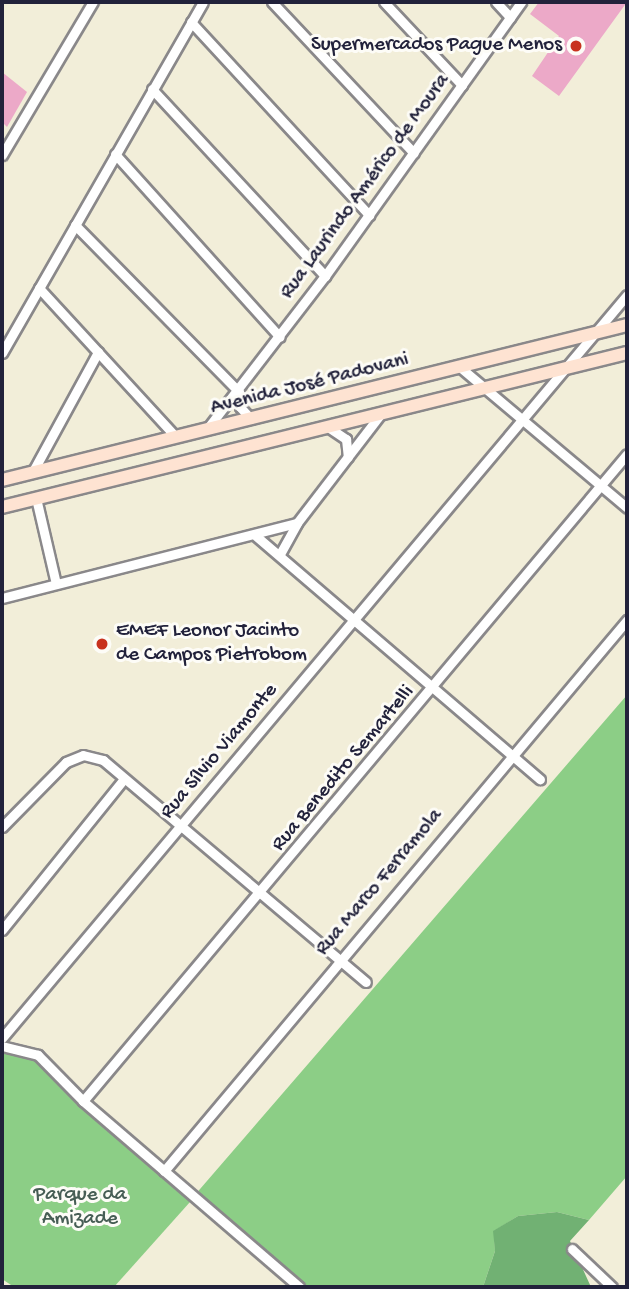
<!DOCTYPE html>
<html>
<head>
<meta charset="utf-8">
<style>
	body { margin:0 }
	#map { position:relative; width:629px; height:1289px; overflow:hidden; background:#f2eed9; font-family:"Gochi Hand",sans-serif }
	div>[style] { position:absolute }
	.green>* { inset:0; background:#8cce86 }
	.forest>* { inset:0; background:#71b173 }
	.building>* { inset:0; background:#eca9c8 }
	.roads { filter:drop-shadow(2px 0 #8a888a) drop-shadow(-2px 0 #8a888a) drop-shadow(0 2px #8a888a) drop-shadow(0 -2px #8a888a) }
	.street>* { height:9px; margin:-4.5px; padding:0 4.5px; transform-origin:4.5px; border-radius:4.5px; background:#fff }
	.secondary>* { height:12px; margin:-6px; padding:0 6px; transform-origin:6px; border-radius:6px; background:#fee3d2 }
	.dots>* { width:19px; height:19px; translate:-50% -50%; box-sizing:border-box; border:4px solid #fdfcf7; border-radius:50% }
	span { translate:-50% -50%; white-space:nowrap; text-align:center; line-height:1.15; -webkit-text-stroke:6px #fdfcf7; paint-order:stroke }
	.poi-label { font-size:21px; color:#22223b }
	.right { translate:-100% -50%; text-align:right }
	.left { translate:0 -50%; text-align:left }
	.street-label { font-size:21px; color:#22223b }
	.park-label { font-size:21px; color:#475e55 }
	.frame { position:absolute; inset:0; border:4px solid #22223b; pointer-events:none }
</style>
</head>
<body>
<div id="map">
	<div class="green">
		<div style="clip-path:polygon(627px 695px,627px 1176px,589px 1220px,557px 1212px,518px 1216px,494px 1231px,495px 1251px,483px 1287px,301px 1287px,194px 1196px)"></div>
		<div style="clip-path:polygon(2px 1049px,26px 1052px,190px 1202px,114px 1287px,14px 1287px,2px 1279px)"></div>
	</div>
	<div class="forest">
		<div style="clip-path:polygon(557px 1212px,589px 1220px,570px 1241px,591px 1287px,483px 1287px,495px 1251px,493px 1231px,518px 1216px)"></div>
	</div>
	<div class="building">
		<div style="clip-path:polygon(539px 2px,627px 2px,559px 96px,532px 76px,559px 36px,530px 14px)"></div>
		<div style="clip-path:polygon(2px 72px,27px 92px,7px 127px,2px 122px)"></div>
	</div>
	<div class="roads">
		<div class="street">
			<div style="left:272px;top:2px;width:207px;rotate:46.8deg"></div>
			<div style="left:384px;top:2px;width:114px;rotate:46.8deg"></div>
			<div style="left:496px;top:2px;width:21px;rotate:47deg"></div>
			<div style="left:191px;top:22px;width:263px;rotate:47.3deg"></div>
			<div style="left:152px;top:89px;width:255px;rotate:47.2deg"></div>
			<div style="left:115px;top:154px;width:246px;rotate:48deg"></div>
			<div style="left:2px;top:155px;width:178px;rotate:-59.3deg"></div>
			<div style="left:75px;top:225px;width:234px;rotate:45.5deg"></div>
			<div style="left:39px;top:288px;width:202px;rotate:47.4deg"></div>
			<div style="left:2px;top:353px;width:404px;rotate:-60.2deg"></div>
			<div style="left:461px;top:368px;width:217px;rotate:40.1deg"></div>
			<div style="left:239px;top:392px;width:15px;rotate:86deg"></div>
			<div style="left:240px;top:407px;width:16px;rotate:47deg"></div>
			<div style="left:328px;top:427px;width:22px;rotate:34deg"></div>
			<div style="left:346px;top:439px;width:18px;rotate:84deg"></div>
			<div style="left:207px;top:429px;width:193px;rotate:-52.4deg"></div>
			<div style="left:325px;top:276px;width:337px;rotate:-54.4deg"></div>
			<div style="left:32px;top:473px;width:138px;rotate:-61.4deg"></div>
			<div style="left:36px;top:498px;width:88px;rotate:76.9deg"></div>
			<div style="left:256px;top:536px;width:374px;rotate:40.6deg"></div>
			<div style="left:280px;top:554px;width:35px;rotate:-61deg"></div>
			<div style="left:297px;top:523px;width:136px;rotate:-52.5deg"></div>
			<div style="left:2px;top:598px;width:304px;rotate:-14.3deg"></div>
			<div style="left:2px;top:827px;width:91px;rotate:-45.4deg"></div>
			<div style="left:66px;top:762px;width:18px;rotate:-22deg"></div>
			<div style="left:83px;top:755px;width:21px;rotate:14deg"></div>
			<div style="left:103px;top:760px;width:344px;rotate:40.2deg"></div>
			<div style="left:2px;top:930px;width:194px;rotate:-51.1deg"></div>
			<div style="left:2px;top:1038px;width:971px;rotate:-49.93deg"></div>
			<div style="left:2px;top:1046px;width:37px;rotate:14deg"></div>
			<div style="left:38px;top:1055px;width:64px;rotate:45.6deg"></div>
			<div style="left:83px;top:1101px;width:285px;rotate:40.7deg"></div>
			<div style="left:83px;top:1101px;width:845px;rotate:-49.94deg"></div>
			<div style="left:164px;top:1171px;width:720px;rotate:-49.96deg"></div>
			<div style="left:572px;top:1249px;width:55px;rotate:43.5deg"></div>
		</div>
		<div class="secondary">
			<div style="left:2px;top:480px;width:644px;rotate:-13.93deg"></div>
			<div style="left:2px;top:507px;width:644px;rotate:-13.84deg"></div>
		</div>
	</div>
	<div class="dots">
		<div style="left:576px;top:46px;background:#c8321e"></div>
		<div style="left:102px;top:644px;background:#c8321e"></div>
	</div>
	<div class="poi-label">
		<span class="right" style="left:562px;top:46px">Supermercados Pague Menos</span>
		<span class="left" style="left:116px;top:644px">EMEF Leonor Jacinto<br>de Campos Pietrobom</span>
	</div>
	<div class="street-label">
		<span style="left:366px;top:187px;rotate:-54deg">Rua Laurindo Américo de Moura</span>
		<span style="left:310px;top:385px;rotate:-14deg">Avenida José Padovani</span>
		<span style="left:220px;top:752px;rotate:-50deg">Rua Sílvio Viamonte</span>
		<span style="left:344px;top:769px;rotate:-50deg">Rua Benedito Semartelli</span>
		<span style="left:380px;top:883px;rotate:-50deg">Rua Marco Ferramola</span>
	</div>
	<div class="park-label">
		<span style="left:80px;top:1208px">Parque da<br>Amizade</span>
	</div>
	<div class="frame"></div>
</div>
</body>
</html>
